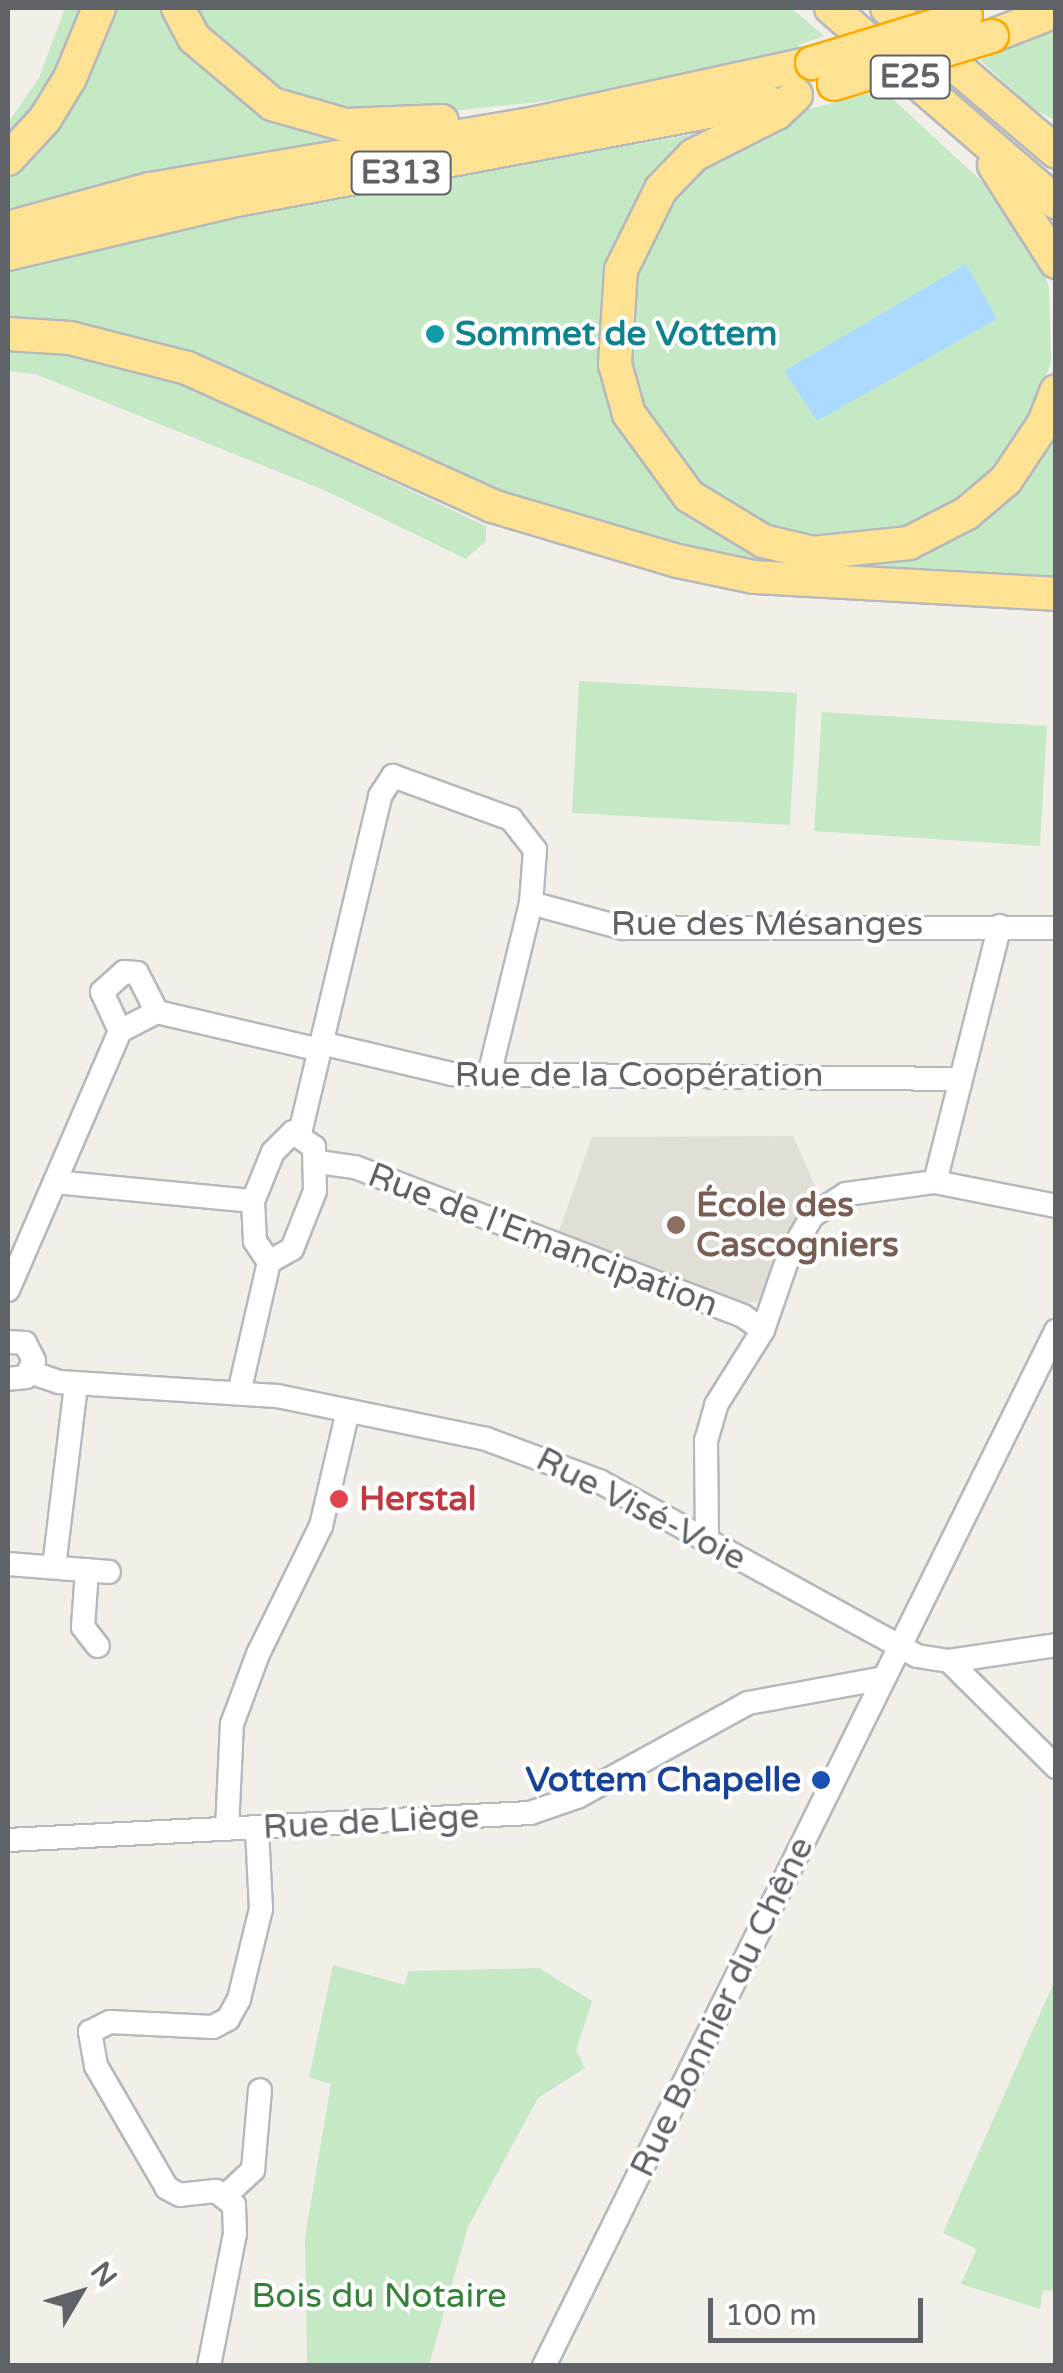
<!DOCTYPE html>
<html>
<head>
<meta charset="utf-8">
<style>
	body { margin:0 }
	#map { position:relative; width:1063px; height:2373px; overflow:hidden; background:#f1efe8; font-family:"Varela Round",sans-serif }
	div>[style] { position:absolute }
	.education>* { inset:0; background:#e1ded6 }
	.green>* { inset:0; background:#c5e8c5 }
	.water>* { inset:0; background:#aadaff }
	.roads { filter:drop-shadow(2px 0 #b5b8bc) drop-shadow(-2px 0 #b5b8bc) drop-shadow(0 2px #b5b8bc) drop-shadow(0 -2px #b5b8bc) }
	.minor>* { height:22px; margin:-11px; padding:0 11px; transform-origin:11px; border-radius:11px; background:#fff }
	.highway>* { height:32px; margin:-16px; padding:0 16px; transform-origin:16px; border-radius:16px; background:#fde293 }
	.bridges { filter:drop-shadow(2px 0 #f9ab00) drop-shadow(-2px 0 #f9ab00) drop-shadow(0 2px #f9ab00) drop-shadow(0 -2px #f9ab00) }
	.highway-bridge>* { height:32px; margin:-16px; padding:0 16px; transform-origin:16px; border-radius:16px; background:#fde293 }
	.dots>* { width:28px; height:28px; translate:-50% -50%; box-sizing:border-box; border:5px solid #fff; border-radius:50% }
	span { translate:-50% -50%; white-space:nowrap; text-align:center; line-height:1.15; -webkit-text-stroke:8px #fff; paint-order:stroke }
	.shield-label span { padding:2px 8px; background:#fff; border:2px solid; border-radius:8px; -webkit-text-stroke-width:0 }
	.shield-label { font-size:32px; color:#5f6368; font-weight:700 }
	.culture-label { font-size:35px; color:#0d838f; font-weight:700 }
	.left { translate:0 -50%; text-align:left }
	.street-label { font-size:35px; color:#5f6368 }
	.education-label { font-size:35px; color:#785e54; font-weight:700 }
	.health-label { font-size:35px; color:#be3a42; font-weight:700 }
	.transit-label { font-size:35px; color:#164399; font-weight:700 }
	.right { translate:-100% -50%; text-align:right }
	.park-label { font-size:35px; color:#348238 }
	.frame { position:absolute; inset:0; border:10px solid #5f6368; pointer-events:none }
	.north { position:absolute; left:30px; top:2243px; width:100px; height:100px; -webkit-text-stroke:8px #fff; paint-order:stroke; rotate:52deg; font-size:28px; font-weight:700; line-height:40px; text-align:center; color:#5f6368 }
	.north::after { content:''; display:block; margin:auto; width:35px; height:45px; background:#5f6368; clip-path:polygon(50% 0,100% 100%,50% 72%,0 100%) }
	.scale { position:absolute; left:708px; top:2298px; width:215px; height:45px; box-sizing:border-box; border:5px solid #5f6368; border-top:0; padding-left:12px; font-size:30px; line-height:35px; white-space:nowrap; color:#5f6368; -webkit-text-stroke:8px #fff; paint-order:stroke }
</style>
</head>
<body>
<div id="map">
	<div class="education">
		<div style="clip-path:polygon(793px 1136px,819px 1195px,787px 1231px,768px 1294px,758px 1301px,741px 1304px,558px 1234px,592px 1137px)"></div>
	</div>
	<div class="green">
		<div style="clip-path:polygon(65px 8px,85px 8px,77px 34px,37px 106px,8px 142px,8px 123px,39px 78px)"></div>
		<div style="clip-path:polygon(104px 8px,163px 8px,184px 42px,356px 137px,144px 174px,8px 210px,8px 169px)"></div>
		<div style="clip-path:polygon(186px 8px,791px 8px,824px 36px,798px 45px,801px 50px,661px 81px,539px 102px,371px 119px,258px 86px)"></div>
		<div style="clip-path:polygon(1055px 27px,1055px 120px,1035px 110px,980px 60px)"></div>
		<div style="clip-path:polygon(883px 90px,991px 190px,1036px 244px,1049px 288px,1051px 361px,1028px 431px,978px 490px,906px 532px,819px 542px,776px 532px,697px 485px,647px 417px,628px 343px,636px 271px,665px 207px,693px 174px,801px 111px)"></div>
		<div style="clip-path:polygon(716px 130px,683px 151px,604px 347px,701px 520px,892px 560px,1055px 417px,1055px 588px,744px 563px,534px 508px,420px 462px,8px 324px,8px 272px,73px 252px,241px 215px)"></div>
		<div style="clip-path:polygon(8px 350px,76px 354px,162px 374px,486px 526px,486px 541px,466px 559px,324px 490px,35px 374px,8px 371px)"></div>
		<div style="clip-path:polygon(579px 681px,797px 693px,790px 825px,572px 813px)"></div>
		<div style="clip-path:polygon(822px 712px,1047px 726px,1040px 846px,814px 831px)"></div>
		<div style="clip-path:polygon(333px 1965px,405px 1985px,408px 1971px,539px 1968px,592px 2001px,576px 2050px,585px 2068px,538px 2098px,468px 2227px,429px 2365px,307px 2365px,305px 2237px,331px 2084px,309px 2077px)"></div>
		<div style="clip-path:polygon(1055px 1980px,1056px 2291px,1043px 2290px,1040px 2309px,961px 2284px,977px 2249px,943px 2233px)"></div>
	</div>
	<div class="water">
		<div style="clip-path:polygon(966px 264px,997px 319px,817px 421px,784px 371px)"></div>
	</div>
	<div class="roads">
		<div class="minor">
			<div style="left:531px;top:903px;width:95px;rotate:15.2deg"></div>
			<div style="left:623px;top:928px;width:433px"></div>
			<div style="left:157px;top:1012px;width:167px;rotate:13.1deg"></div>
			<div style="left:120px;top:1031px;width:43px;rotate:-114.8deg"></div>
			<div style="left:102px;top:992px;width:30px;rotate:-42deg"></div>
			<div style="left:124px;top:972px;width:13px;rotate:4deg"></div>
			<div style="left:137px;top:973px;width:44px;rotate:62.9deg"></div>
			<div style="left:321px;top:1043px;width:135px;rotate:13.3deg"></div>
			<div style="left:452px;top:1074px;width:508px;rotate:0.56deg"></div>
			<div style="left:293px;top:1132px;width:26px;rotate:36deg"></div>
			<div style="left:314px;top:1147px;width:44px;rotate:88.7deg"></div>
			<div style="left:315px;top:1191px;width:62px;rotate:111.6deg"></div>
			<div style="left:292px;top:1249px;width:26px;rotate:151deg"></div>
			<div style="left:269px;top:1262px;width:25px;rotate:-124deg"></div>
			<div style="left:255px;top:1241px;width:40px;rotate:-92.9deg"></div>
			<div style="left:253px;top:1201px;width:53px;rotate:-67.8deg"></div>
			<div style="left:273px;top:1152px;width:28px;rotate:-45deg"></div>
			<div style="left:300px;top:1133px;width:346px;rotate:-76.6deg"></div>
			<div style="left:380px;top:796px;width:24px;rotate:-57deg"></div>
			<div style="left:393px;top:776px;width:126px;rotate:20deg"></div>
			<div style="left:511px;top:819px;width:39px;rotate:52deg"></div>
			<div style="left:535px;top:850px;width:53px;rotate:94.3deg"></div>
			<div style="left:531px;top:903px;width:177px;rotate:103.7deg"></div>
			<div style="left:318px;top:1162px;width:37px;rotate:8deg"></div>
			<div style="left:355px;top:1167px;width:416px;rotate:21deg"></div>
			<div style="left:743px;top:1316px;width:24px;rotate:35deg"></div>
			<div style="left:55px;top:1182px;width:199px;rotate:5.5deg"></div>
			<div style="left:935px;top:1182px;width:264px;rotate:-75.8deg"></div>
			<div style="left:8px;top:1290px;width:282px;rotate:-66.6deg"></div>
			<div style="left:120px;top:1031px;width:42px;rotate:-27.2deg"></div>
			<div style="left:8px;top:1342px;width:17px;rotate:3deg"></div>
			<div style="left:25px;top:1343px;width:20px;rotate:63deg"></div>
			<div style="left:34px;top:1361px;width:18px;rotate:117deg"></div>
			<div style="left:26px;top:1377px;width:18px;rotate:174deg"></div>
			<div style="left:30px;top:1372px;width:31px;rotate:19deg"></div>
			<div style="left:59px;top:1382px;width:218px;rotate:3.7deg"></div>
			<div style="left:277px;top:1396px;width:213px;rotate:11.6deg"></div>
			<div style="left:486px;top:1439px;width:121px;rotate:20.4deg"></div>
			<div style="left:599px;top:1481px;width:363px;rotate:28.8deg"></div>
			<div style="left:917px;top:1656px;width:32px;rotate:9deg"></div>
			<div style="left:949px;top:1661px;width:108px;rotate:-8.5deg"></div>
			<div style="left:239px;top:1393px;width:134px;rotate:-77.1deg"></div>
			<div style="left:707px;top:1538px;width:97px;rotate:-90.6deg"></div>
			<div style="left:706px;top:1441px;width:37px;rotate:-74deg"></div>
			<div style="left:716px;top:1405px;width:89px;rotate:-57.9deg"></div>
			<div style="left:763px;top:1330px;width:76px;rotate:-70.9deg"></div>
			<div style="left:788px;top:1258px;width:48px;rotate:-60.3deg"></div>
			<div style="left:812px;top:1216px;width:40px;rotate:-32.9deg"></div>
			<div style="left:846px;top:1194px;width:90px;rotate:-7.7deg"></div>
			<div style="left:935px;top:1182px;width:123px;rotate:11.2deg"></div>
			<div style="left:8px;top:1564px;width:101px;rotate:4.5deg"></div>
			<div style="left:54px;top:1567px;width:184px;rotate:-83.1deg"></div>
			<div style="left:87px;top:1570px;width:57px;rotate:94deg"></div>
			<div style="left:83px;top:1627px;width:24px;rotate:52deg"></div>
			<div style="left:949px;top:1661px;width:151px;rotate:44.7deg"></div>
			<div style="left:227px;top:1829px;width:105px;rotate:-87.3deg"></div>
			<div style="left:232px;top:1724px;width:75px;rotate:-69.6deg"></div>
			<div style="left:258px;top:1654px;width:143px;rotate:-63.8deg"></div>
			<div style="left:321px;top:1526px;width:118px;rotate:-76.8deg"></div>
			<div style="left:8px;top:1840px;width:523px;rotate:-2.96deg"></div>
			<div style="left:530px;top:1813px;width:50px;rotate:-18.8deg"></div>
			<div style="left:577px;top:1797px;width:195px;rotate:-28.8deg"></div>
			<div style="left:748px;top:1703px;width:138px;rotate:-10.4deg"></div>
			<div style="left:224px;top:2197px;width:40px;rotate:-43deg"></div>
			<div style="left:253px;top:2170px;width:80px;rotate:-85deg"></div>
			<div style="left:209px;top:2366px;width:135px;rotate:-78.9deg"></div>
			<div style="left:235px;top:2234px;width:29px;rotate:-92deg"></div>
			<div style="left:234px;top:2205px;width:23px;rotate:-142deg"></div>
			<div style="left:216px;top:2191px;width:36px;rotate:174deg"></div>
			<div style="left:180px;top:2195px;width:15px;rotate:-152deg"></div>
			<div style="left:167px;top:2188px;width:141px;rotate:-120.2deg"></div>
			<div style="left:96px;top:2066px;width:35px;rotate:-100deg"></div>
			<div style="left:90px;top:2032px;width:22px;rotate:-27deg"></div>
			<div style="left:110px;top:2022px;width:103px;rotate:2.8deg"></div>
			<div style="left:213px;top:2027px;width:17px;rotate:-28deg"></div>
			<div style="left:228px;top:2019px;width:23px;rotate:-61deg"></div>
			<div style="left:239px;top:1999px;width:93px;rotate:-76.3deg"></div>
			<div style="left:261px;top:1909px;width:80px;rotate:-92.9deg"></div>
			<div style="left:544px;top:2366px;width:1155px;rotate:-63.68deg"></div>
		</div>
		<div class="highway">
			<div style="left:178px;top:8px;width:34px;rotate:62deg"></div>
			<div style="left:194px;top:38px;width:102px;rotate:40.2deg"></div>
			<div style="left:272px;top:104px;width:76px;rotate:16deg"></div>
			<div style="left:345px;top:125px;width:97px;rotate:-2.4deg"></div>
			<div style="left:831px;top:8px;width:297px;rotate:40.8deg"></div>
			<div style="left:887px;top:8px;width:222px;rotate:40.4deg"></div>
			<div style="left:992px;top:36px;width:69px;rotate:-21.3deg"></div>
			<div style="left:796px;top:95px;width:26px;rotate:137deg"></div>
			<div style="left:777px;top:113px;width:93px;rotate:153.2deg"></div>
			<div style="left:694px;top:155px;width:47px;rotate:134.1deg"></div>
			<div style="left:661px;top:189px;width:90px;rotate:116.3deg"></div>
			<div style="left:621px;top:270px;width:94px;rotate:93.7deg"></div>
			<div style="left:615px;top:364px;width:52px;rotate:74.4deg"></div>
			<div style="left:629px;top:414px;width:102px;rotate:53.8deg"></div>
			<div style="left:689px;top:496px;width:87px;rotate:31.3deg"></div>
			<div style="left:763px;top:541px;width:51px;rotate:13.5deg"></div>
			<div style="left:813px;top:553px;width:97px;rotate:-5.9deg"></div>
			<div style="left:909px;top:543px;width:65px;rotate:-27.3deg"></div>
			<div style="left:967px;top:513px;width:51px;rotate:-40.2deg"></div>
			<div style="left:1006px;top:480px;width:69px;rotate:-56.3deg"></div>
			<div style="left:1044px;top:423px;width:34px;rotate:-69deg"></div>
			<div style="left:8px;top:159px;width:54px;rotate:-47.2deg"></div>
			<div style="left:45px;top:119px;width:48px;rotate:-58.6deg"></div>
			<div style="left:70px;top:78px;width:76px;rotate:-67.5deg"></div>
			<div style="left:994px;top:165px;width:115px;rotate:57.4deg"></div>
			<div style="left:8px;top:228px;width:147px;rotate:-15.4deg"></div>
			<div style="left:150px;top:189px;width:392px;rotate:-9.7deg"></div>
			<div style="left:536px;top:123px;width:282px;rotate:-12.3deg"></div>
			<div style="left:8px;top:254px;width:235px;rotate:-13.3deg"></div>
			<div style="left:237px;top:200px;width:539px;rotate:-10.58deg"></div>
			<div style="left:8px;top:334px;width:62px;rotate:3.7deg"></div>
			<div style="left:70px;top:338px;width:121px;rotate:14.4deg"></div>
			<div style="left:187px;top:368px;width:335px;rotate:24.3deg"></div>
			<div style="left:492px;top:506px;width:194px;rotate:16.5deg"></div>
			<div style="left:678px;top:561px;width:78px;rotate:11.9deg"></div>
			<div style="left:754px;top:577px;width:302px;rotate:3.2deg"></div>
		</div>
	</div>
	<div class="bridges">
		<div class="highway-bridge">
			<div style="left:812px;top:63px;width:161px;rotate:-17deg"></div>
			<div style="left:834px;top:84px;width:165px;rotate:-16.9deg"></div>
		</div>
	</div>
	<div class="dots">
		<div style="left:435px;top:334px;background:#0f9aa8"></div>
		<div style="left:676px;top:1225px;background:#8d6e63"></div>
		<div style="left:339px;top:1499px;background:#e0444e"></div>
		<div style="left:821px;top:1780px;background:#1a4fb4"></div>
	</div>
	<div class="shield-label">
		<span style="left:910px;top:77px">E25</span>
		<span style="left:401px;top:173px">E313</span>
	</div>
	<div class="culture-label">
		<span class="left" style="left:455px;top:334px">Sommet de Vottem</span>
	</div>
	<div class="street-label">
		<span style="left:767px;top:924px">Rue des Mésanges</span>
		<span style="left:639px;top:1075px">Rue de la Coopération</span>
		<span style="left:543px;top:1240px;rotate:21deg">Rue de l'Emancipation</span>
		<span style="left:641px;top:1509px;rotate:27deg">Rue Visé-Voie</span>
		<span style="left:371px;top:1822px;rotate:-3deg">Rue de Liège</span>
		<span style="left:722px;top:2007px;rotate:-64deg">Rue Bonnier du Chêne</span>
	</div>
	<div class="education-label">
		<span class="left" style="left:696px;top:1225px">École des<br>Cascogniers</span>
	</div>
	<div class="health-label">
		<span class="left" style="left:359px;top:1499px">Herstal</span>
	</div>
	<div class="transit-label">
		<span class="right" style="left:801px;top:1780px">Vottem Chapelle</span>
	</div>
	<div class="park-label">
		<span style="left:379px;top:2296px">Bois du Notaire</span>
	</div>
	<div class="frame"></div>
	<div class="north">N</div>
	<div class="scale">100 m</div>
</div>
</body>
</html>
